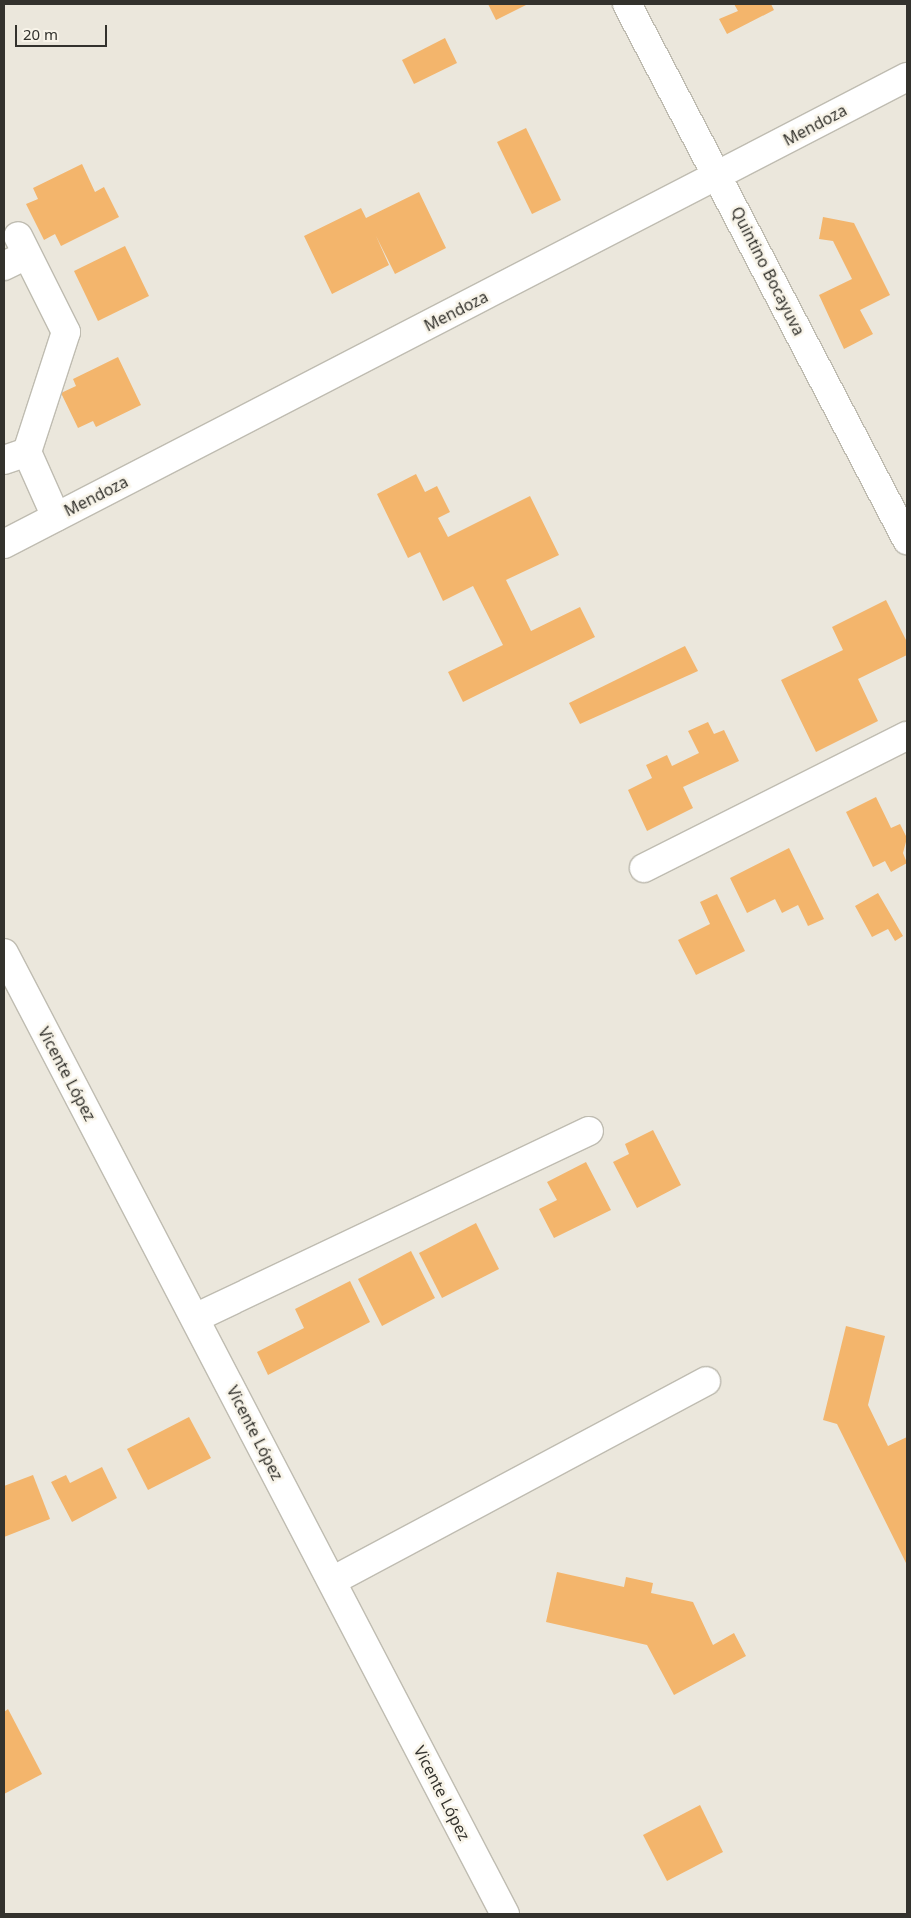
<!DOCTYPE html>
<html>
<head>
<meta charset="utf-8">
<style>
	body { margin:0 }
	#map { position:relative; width:911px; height:1918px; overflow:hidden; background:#ebe7dc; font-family:"Noto Sans",sans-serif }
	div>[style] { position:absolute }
	.building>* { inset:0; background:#f3b56c }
	.roads { filter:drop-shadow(1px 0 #bfbcb1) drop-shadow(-1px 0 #bfbcb1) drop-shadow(0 1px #bfbcb1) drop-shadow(0 -1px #bfbcb1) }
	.minor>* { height:28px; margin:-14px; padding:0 14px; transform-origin:14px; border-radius:14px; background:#fff }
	span { translate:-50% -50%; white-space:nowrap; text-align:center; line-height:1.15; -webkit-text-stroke:5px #f8f4e9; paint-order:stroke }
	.street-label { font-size:16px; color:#33322d }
	.frame { position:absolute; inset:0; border:5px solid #33322d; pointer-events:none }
	.scale { position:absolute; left:15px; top:25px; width:92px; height:22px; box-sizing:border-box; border:2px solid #33322d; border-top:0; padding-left:6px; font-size:15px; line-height:18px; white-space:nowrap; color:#33322d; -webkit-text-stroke:4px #f8f4e9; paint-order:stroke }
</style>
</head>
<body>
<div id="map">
	<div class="building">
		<div style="clip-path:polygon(488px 4px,528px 4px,496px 20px)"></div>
		<div style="clip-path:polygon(734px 4px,771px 4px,774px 10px,727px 34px,719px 19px,738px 11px)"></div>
		<div style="clip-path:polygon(445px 38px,457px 63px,414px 84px,402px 60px)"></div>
		<div style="clip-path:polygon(526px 128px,561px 200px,532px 214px,497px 142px)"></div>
		<div style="clip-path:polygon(82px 164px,95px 192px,104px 187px,119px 217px,61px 246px,55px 234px,44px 240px,26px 204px,38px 199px,33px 188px)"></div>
		<div style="clip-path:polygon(419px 192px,446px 248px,395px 274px,376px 236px,389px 265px,332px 294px,304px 236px,361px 208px,366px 218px)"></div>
		<div style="clip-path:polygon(823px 217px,854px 223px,890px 295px,860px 310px,873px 334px,844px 349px,819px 295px,852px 279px,833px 241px,819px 239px)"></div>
		<div style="clip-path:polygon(125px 246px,149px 296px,98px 321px,74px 271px)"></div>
		<div style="clip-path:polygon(118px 357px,141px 405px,96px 427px,93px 421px,78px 428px,61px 393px,76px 386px,73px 379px)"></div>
		<div style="clip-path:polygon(416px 474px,425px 492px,437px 486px,450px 512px,438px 518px,448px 537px,530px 496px,559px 555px,506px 580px,531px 631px,580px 607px,595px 637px,463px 702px,448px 672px,503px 645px,473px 586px,443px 601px,420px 552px,408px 558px,377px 494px)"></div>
		<div style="clip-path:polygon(886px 600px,907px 642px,907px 655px,858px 679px,878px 721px,816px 752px,781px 680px,843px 650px,832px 627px)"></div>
		<div style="clip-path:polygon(685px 646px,698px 671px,580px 724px,569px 703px)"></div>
		<div style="clip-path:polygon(708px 722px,714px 734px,724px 730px,739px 761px,683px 787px,693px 808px,647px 831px,628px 790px,652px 778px,646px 765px,667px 755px,672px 766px,699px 753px,688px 731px)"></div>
		<div style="clip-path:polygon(876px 797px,891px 828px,900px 824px,907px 838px,903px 853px,907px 863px,891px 872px,885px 861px,873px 867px,846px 812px)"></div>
		<div style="clip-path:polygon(789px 848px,824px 919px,808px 926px,798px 905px,782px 913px,775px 899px,747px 913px,730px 878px)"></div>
		<div style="clip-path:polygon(878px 893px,903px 936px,895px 941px,888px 929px,872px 937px,855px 906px)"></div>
		<div style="clip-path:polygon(717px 894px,745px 951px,696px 975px,678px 940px,710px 924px,700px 902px)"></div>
		<div style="clip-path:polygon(653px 1130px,681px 1185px,637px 1208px,613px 1162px,629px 1154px,625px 1144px)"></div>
		<div style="clip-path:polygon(586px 1162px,611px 1210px,554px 1238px,539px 1209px,557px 1200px,547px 1182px)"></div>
		<div style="clip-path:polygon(476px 1223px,499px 1269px,442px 1298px,419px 1253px)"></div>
		<div style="clip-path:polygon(411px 1251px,435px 1298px,382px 1326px,358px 1279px)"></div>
		<div style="clip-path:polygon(350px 1281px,370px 1322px,268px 1375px,257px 1352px,304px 1328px,295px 1309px)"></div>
		<div style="clip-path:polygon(846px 1326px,885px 1336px,868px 1405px,888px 1446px,907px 1437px,907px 1565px,837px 1424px,823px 1420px)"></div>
		<div style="clip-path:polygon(189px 1417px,211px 1458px,148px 1490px,127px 1449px)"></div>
		<div style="clip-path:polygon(102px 1467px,117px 1498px,72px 1522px,51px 1482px,66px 1475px,70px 1483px)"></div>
		<div style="clip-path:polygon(33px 1475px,50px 1519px,4px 1537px,4px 1486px)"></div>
		<div style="clip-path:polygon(557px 1572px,624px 1587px,626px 1577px,653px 1583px,651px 1593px,693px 1602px,713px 1645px,734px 1633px,746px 1656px,674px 1695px,647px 1645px,546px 1622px)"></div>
		<div style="clip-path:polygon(8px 1709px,42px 1774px,4px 1794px,4px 1712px)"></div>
		<div style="clip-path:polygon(700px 1805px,723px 1852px,667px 1881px,643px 1835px)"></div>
	</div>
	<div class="roads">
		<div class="minor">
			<div style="left:627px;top:4px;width:605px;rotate:62.42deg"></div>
			<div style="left:4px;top:266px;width:25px;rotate:-26deg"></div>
			<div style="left:27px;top:452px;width:71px;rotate:66deg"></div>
			<div style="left:4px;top:460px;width:24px;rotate:-19deg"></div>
			<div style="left:27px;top:452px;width:126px;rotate:-72deg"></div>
			<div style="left:66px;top:332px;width:107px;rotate:-116.6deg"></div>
			<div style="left:4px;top:544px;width:1017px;rotate:-27.35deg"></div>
			<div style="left:644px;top:868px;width:294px;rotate:-26.7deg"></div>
			<div style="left:4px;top:953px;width:1084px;rotate:62.47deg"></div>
			<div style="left:195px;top:1318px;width:436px;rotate:-25.4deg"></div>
			<div style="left:332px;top:1581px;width:424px;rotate:-28.1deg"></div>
		</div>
	</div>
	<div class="street-label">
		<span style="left:815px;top:125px;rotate:-28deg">Mendoza</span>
		<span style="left:768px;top:271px;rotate:63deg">Quintino Bocayuva</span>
		<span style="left:456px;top:311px;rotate:-27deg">Mendoza</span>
		<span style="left:96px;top:496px;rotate:-27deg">Mendoza</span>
		<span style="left:67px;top:1074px;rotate:62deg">Vicente López</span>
		<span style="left:255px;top:1433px;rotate:63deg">Vicente López</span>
		<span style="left:442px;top:1793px;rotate:63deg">Vicente López</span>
	</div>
	<div class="frame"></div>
	<div class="scale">20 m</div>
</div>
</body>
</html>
